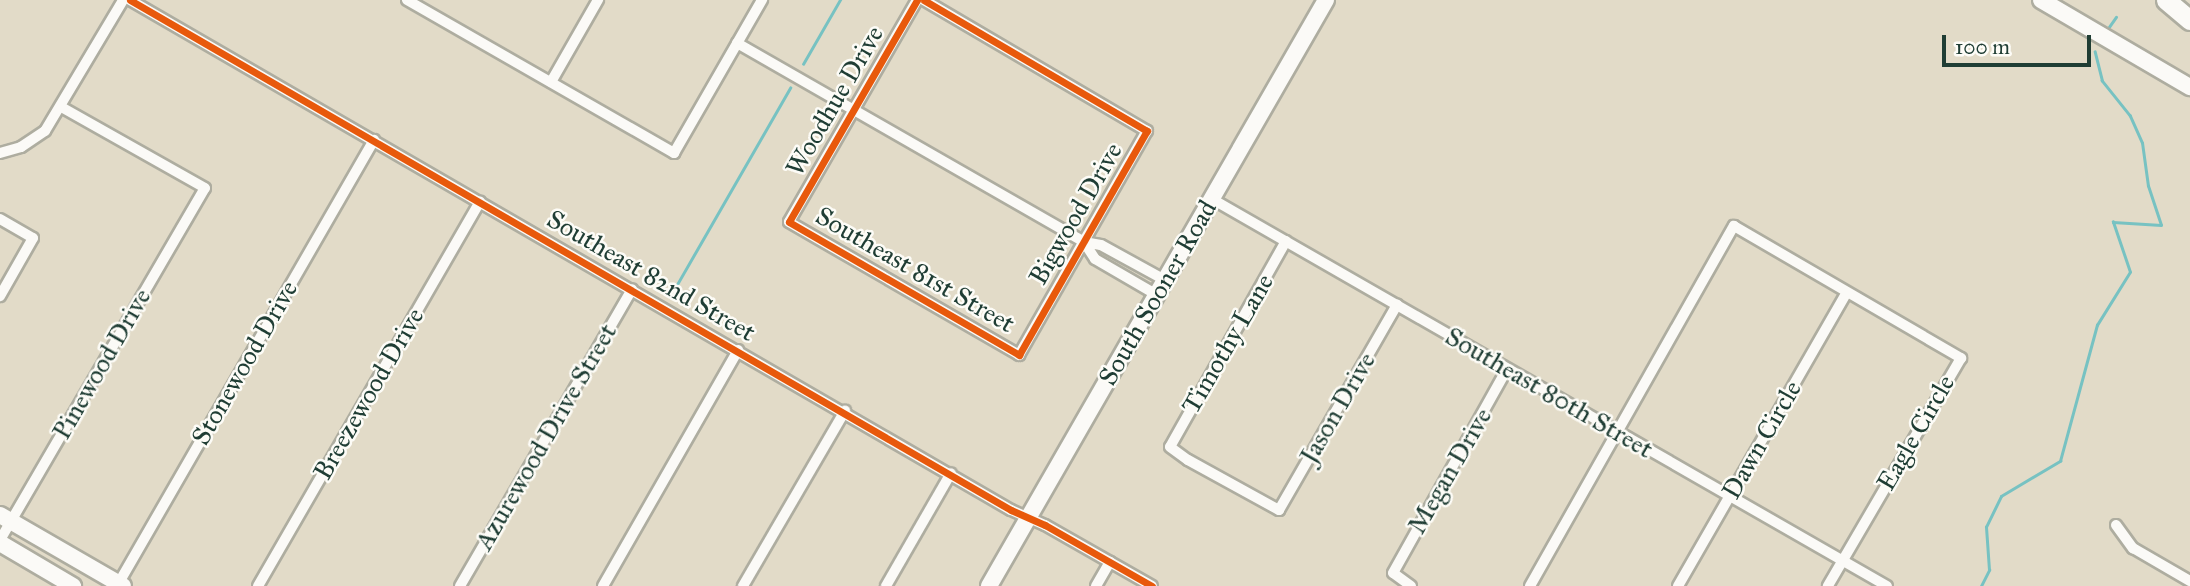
<!DOCTYPE html>
<html>
<head>
<meta charset="utf-8">
<style>
	body { margin:0 }
	#map { position:relative; width:2190px; height:586px; overflow:hidden; background:#e2dbc8; font-family:"IM FELL Great Primer",serif }
	div>[style] { position:absolute }
	.stream>* { height:2.5px; margin:-1.25px; padding:0 1.25px; transform-origin:1.25px; border-radius:1.25px; background:#77c2c2 }
	.roads { filter:drop-shadow(2px 0 #aeada0) drop-shadow(-2px 0 #aeada0) drop-shadow(0 2px #aeada0) drop-shadow(0 -2px #aeada0) }
	.street>* { height:10px; margin:-5px; padding:0 5px; transform-origin:5px; border-radius:5px; background:#fbfaf7 }
	.secondary>* { height:16px; margin:-8px; padding:0 8px; transform-origin:8px; border-radius:8px; background:#fbfaf7 }
	.highway>* { height:19px; margin:-9.5px; padding:0 9.5px; transform-origin:9.5px; border-radius:9.5px; background:#fbfaf7 }
	.cycleway>* { height:7px; margin:-3.5px; padding:0 3.5px; transform-origin:3.5px; border-radius:3.5px; background:#e8590c }
	span { translate:-50% -50%; white-space:nowrap; text-align:center; line-height:1.15; -webkit-text-stroke:5px #fdfcf7; paint-order:stroke }
	.street-label { font-size:26px; color:#1f3d34 }
	.scale { position:absolute; left:1942px; top:35px; width:149px; height:32px; box-sizing:border-box; border:4px solid #1f3d34; border-top:0; padding-left:9px; font-size:21px; line-height:24px; white-space:nowrap; color:#1f3d34; -webkit-text-stroke:5px #fdfcf7; paint-order:stroke }
</style>
</head>
<body>
<div id="map">
	<div class="stream">
		<div style="left:2109px;top:27px;width:12px;rotate:-55deg"></div>
		<div style="left:803px;top:64px;width:74px;rotate:-60deg"></div>
		<div style="left:675px;top:288px;width:231px;rotate:-60.1deg"></div>
		<div style="left:1981px;top:586px;width:18px;rotate:-63deg"></div>
		<div style="left:1989px;top:570px;width:43px;rotate:-94deg"></div>
		<div style="left:1986px;top:527px;width:34px;rotate:-64deg"></div>
		<div style="left:2001px;top:496px;width:69px;rotate:-30.7deg"></div>
		<div style="left:2060px;top:461px;width:141px;rotate:-74.8deg"></div>
		<div style="left:2097px;top:325px;width:62px;rotate:-58.1deg"></div>
		<div style="left:2130px;top:272px;width:53px;rotate:-108.8deg"></div>
		<div style="left:2113px;top:222px;width:48px;rotate:3.6deg"></div>
		<div style="left:2161px;top:225px;width:41px;rotate:-108.4deg"></div>
		<div style="left:2148px;top:186px;width:43px;rotate:-97.9deg"></div>
		<div style="left:2142px;top:143px;width:30px;rotate:-114deg"></div>
		<div style="left:2130px;top:116px;width:45px;rotate:-128.7deg"></div>
		<div style="left:2102px;top:81px;width:30px;rotate:-104deg"></div>
	</div>
	<div class="roads">
		<div class="street">
			<div style="left:130px;top:0;width:1018px;rotate:30.07deg"></div>
			<div style="left:1011px;top:510px;width:37px;rotate:24deg"></div>
			<div style="left:1045px;top:525px;width:123px;rotate:29.7deg"></div>
			<div style="left:407px;top:0;width:308px;rotate:29.8deg"></div>
			<div style="left:674px;top:153px;width:177px;rotate:-60.1deg"></div>
			<div style="left:917px;top:0;width:256px;rotate:120deg"></div>
			<div style="left:789px;top:222px;width:266px;rotate:30deg"></div>
			<div style="left:1019px;top:355px;width:258px;rotate:-60.3deg"></div>
			<div style="left:1147px;top:131px;width:259px;rotate:-149.6deg"></div>
			<div style="left:737px;top:43px;width:400px;rotate:29.8deg"></div>
			<div style="left:1084px;top:242px;width:17px;rotate:10deg"></div>
			<div style="left:1101px;top:245px;width:73px;rotate:28.7deg"></div>
			<div style="left:551px;top:82px;width:95px;rotate:-60.2deg"></div>
			<div style="left:0;top:153px;width:22px;rotate:-16deg"></div>
			<div style="left:21px;top:147px;width:29px;rotate:-34deg"></div>
			<div style="left:45px;top:131px;width:152px;rotate:-59.2deg"></div>
			<div style="left:1212px;top:199px;width:778px;rotate:29.83deg"></div>
			<div style="left:0;top:219px;width:38px;rotate:30deg"></div>
			<div style="left:33px;top:238px;width:67px;rotate:119.6deg"></div>
			<div style="left:1286px;top:241px;width:236px;rotate:119.4deg"></div>
			<div style="left:1170px;top:447px;width:22px;rotate:36deg"></div>
			<div style="left:1188px;top:460px;width:104px;rotate:28.8deg"></div>
			<div style="left:1279px;top:510px;width:237px;rotate:-60.1deg"></div>
			<div style="left:1084px;top:242px;width:20px;rotate:57deg"></div>
			<div style="left:1095px;top:259px;width:72px;rotate:30.1deg"></div>
			<div style="left:2116px;top:525px;width:29px;rotate:54deg"></div>
			<div style="left:2133px;top:548px;width:66px;rotate:30.1deg"></div>
			<div style="left:0;top:540px;width:407px;rotate:-59.8deg"></div>
			<div style="left:205px;top:188px;width:165px;rotate:-150.6deg"></div>
			<div style="left:117px;top:586px;width:515px;rotate:-60.05deg"></div>
			<div style="left:258px;top:586px;width:444px;rotate:-60deg"></div>
			<div style="left:460px;top:586px;width:343px;rotate:-59.9deg"></div>
			<div style="left:603px;top:586px;width:272px;rotate:-60.2deg"></div>
			<div style="left:743px;top:586px;width:203px;rotate:-59.8deg"></div>
			<div style="left:886px;top:586px;width:130px;rotate:-60.1deg"></div>
			<div style="left:1096px;top:586px;width:28px;rotate:-60deg"></div>
			<div style="left:1411px;top:586px;width:22px;rotate:-144deg"></div>
			<div style="left:1393px;top:573px;width:234px;rotate:-60.8deg"></div>
			<div style="left:1530px;top:586px;width:414px;rotate:-60.5deg"></div>
			<div style="left:1734px;top:226px;width:263px;rotate:30.2deg"></div>
			<div style="left:1961px;top:358px;width:264px;rotate:120.3deg"></div>
			<div style="left:1678px;top:586px;width:337px;rotate:-60.1deg"></div>
		</div>
		<div class="secondary">
			<div style="left:2041px;top:0;width:173px;rotate:30.3deg"></div>
			<div style="left:0;top:515px;width:142px;rotate:30deg"></div>
			<div style="left:0;top:543px;width:85px;rotate:30.5deg"></div>
			<div style="left:989px;top:586px;width:676px;rotate:-60.1deg"></div>
		</div>
		<div class="highway">
			<div style="left:2166px;top:0;width:31px;rotate:40deg"></div>
		</div>
	</div>
	<div class="cycleway">
		<div style="left:130px;top:0;width:1018px;rotate:30.07deg"></div>
		<div style="left:1011px;top:510px;width:37px;rotate:24deg"></div>
		<div style="left:1045px;top:525px;width:123px;rotate:29.7deg"></div>
		<div style="left:917px;top:0;width:256px;rotate:120deg"></div>
		<div style="left:789px;top:222px;width:266px;rotate:30deg"></div>
		<div style="left:1019px;top:355px;width:258px;rotate:-60.3deg"></div>
		<div style="left:1147px;top:131px;width:259px;rotate:-149.6deg"></div>
	</div>
	<div class="street-label">
		<span style="left:835px;top:101px;rotate:-60deg">Woodhue Drive</span>
		<span style="left:1076px;top:214px;rotate:-60deg">Bigwood Drive</span>
		<span style="left:915px;top:270px;rotate:30deg">Southeast 81st Street</span>
		<span style="left:651px;top:276px;rotate:30deg">Southeast 82nd Street</span>
		<span style="left:1158px;top:293px;rotate:-60deg">South Sooner Road</span>
		<span style="left:1228px;top:344px;rotate:-60deg">Timothy Lane</span>
		<span style="left:245px;top:363px;rotate:-60deg">Stonewood Drive</span>
		<span style="left:102px;top:364px;rotate:-60deg">Pinewood Drive</span>
		<span style="left:1549px;top:393px;rotate:30deg">Southeast 80th Street</span>
		<span style="left:369px;top:394px;rotate:-60deg">Breezewood Drive</span>
		<span style="left:1338px;top:408px;rotate:-60deg">Jason Drive</span>
		<span style="left:1916px;top:433px;rotate:-60deg">Eagle Circle</span>
		<span style="left:546px;top:437px;rotate:-60deg">Azurewood Drive Street</span>
		<span style="left:1762px;top:440px;rotate:-60deg">Dawn Circle</span>
		<span style="left:1450px;top:471px;rotate:-60deg">Megan Drive</span>
	</div>
	<div class="scale">100 m</div>
</div>
</body>
</html>
